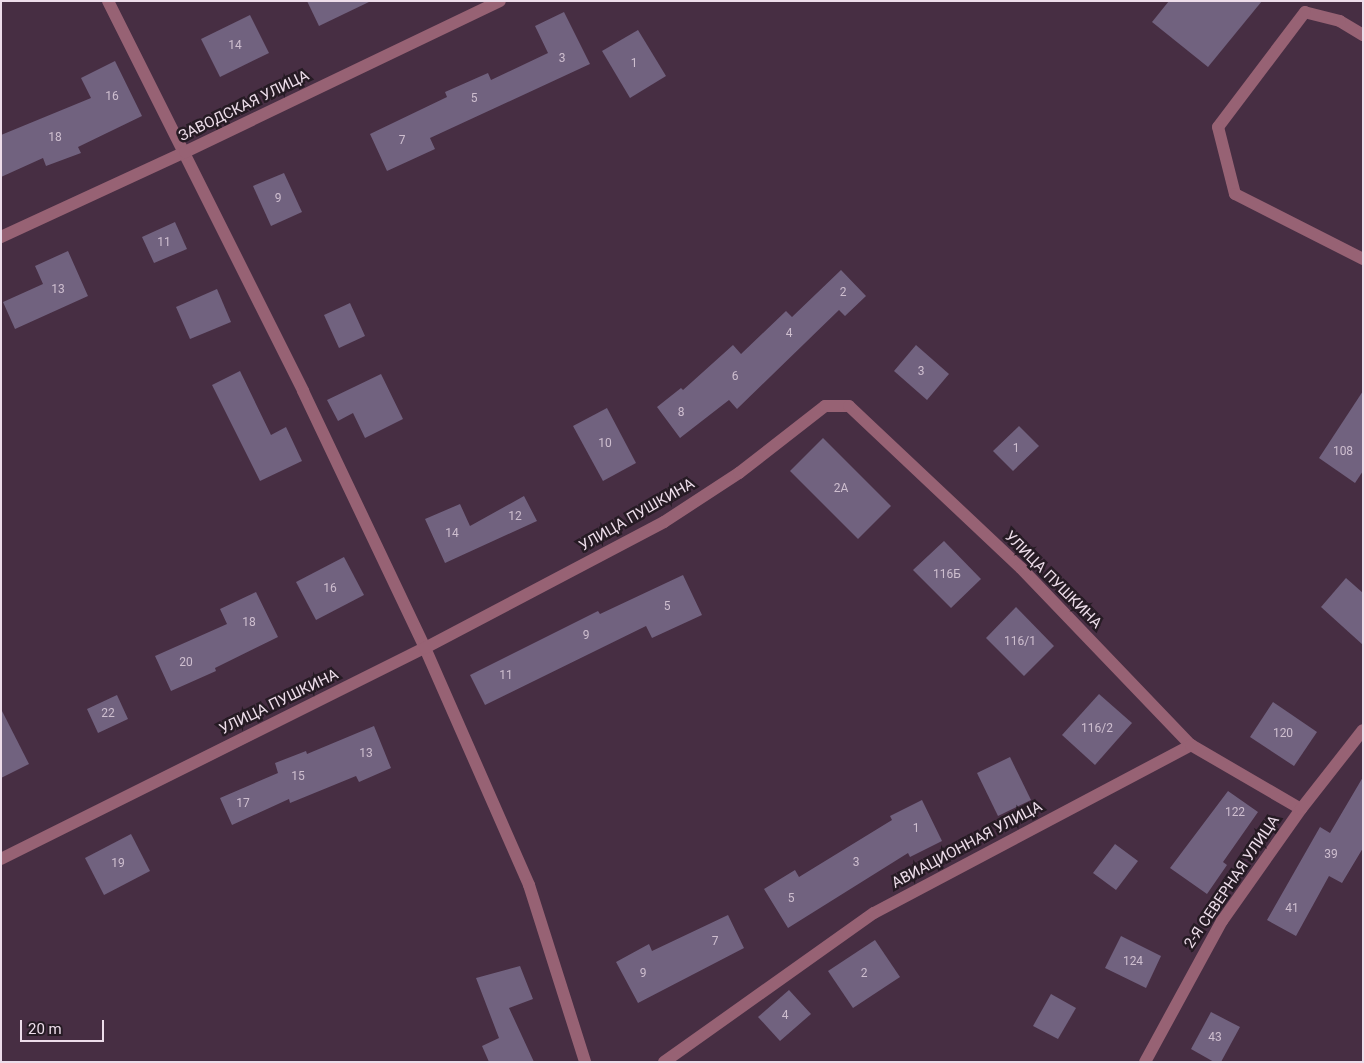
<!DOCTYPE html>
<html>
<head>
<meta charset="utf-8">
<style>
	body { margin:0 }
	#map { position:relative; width:1364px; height:1063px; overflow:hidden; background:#472e43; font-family:Roboto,sans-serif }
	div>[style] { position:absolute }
	.building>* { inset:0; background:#71627f }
	.minor>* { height:12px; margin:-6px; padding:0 6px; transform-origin:6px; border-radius:6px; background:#976274 }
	span { translate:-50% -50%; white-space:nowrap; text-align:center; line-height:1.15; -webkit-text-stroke:5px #261b24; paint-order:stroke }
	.number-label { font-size:12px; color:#cebecf }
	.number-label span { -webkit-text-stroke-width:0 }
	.street-label { font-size:15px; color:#edddea }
	.frame { position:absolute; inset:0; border:2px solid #edddea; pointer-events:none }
	.scale { position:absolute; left:20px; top:1020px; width:84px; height:22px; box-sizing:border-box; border:2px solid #edddea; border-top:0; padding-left:6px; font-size:15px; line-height:18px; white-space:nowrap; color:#edddea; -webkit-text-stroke:4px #261b24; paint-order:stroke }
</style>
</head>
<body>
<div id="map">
	<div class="building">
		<div style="clip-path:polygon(307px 1px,371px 1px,319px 26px)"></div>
		<div style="clip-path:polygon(1169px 1px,1262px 1px,1208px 67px,1152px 22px)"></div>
		<div style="clip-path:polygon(564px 12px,590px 64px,430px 138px,435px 149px,387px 171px,370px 134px,447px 97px,445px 92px,488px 73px,491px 80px,548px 53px,535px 26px)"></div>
		<div style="clip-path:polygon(250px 15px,269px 53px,220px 77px,201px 39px)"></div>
		<div style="clip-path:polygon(638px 30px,666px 76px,630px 98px,602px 51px)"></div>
		<div style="clip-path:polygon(115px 61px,142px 116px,78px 147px,81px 153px,46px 166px,43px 158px,1px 177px,1px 135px,91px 98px,81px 78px)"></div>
		<div style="clip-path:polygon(284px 173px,302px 212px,271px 226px,253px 186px)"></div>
		<div style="clip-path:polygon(175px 222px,187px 249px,154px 263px,142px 237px)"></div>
		<div style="clip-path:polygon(68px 251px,88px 296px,15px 329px,3px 302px,43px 284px,35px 266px)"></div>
		<div style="clip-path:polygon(841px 270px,866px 296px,845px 316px,839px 310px,737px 409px,729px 400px,680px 438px,657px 407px,681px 388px,683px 390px,733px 345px,741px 354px,786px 311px,792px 317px)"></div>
		<div style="clip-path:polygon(217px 289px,231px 322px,190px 339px,176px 307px)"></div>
		<div style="clip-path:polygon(350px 303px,365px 336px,339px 348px,324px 315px)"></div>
		<div style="clip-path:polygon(916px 345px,949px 374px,927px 400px,894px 371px)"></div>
		<div style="clip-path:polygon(240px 371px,271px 435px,286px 427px,302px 461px,260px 481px,212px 385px)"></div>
		<div style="clip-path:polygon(381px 374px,403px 419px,365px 438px,353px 413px,338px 421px,327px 400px)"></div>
		<div style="clip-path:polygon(1363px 391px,1363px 471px,1355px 483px,1319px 458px)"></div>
		<div style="clip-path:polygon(607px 408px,636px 463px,603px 481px,573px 426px)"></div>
		<div style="clip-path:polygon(1019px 426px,1039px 446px,1013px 471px,993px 451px)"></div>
		<div style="clip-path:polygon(823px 438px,891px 506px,858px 539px,790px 471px)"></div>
		<div style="clip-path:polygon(524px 496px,537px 521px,445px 563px,425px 519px,460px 504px,470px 526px)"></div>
		<div style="clip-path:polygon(944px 541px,981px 579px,951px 608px,913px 570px)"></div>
		<div style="clip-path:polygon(344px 557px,364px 595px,316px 620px,296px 582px)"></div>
		<div style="clip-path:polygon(683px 575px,702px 615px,652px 638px,646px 626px,485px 705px,470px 675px,598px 611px,600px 614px)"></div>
		<div style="clip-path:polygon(1346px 578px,1363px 593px,1363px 645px,1321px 607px)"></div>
		<div style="clip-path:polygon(256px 592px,278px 637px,215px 668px,216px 671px,171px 691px,155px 656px,227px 624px,220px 609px)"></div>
		<div style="clip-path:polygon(1016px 607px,1054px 646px,1024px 676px,986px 638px)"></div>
		<div style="clip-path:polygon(1099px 694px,1132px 723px,1095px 765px,1062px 735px)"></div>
		<div style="clip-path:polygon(117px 695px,128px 719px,98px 733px,87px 709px)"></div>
		<div style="clip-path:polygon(1273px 702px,1317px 732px,1294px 766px,1250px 737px)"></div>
		<div style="clip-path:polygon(1px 709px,29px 764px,1px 778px)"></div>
		<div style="clip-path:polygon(374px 726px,391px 768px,359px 782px,356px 776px,290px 803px,289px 799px,232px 825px,220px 798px,278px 773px,275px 763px,306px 751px,307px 754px)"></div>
		<div style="clip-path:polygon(1010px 757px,1031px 800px,998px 816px,977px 773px)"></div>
		<div style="clip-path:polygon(1363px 777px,1363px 848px,1342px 883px,1329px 876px,1296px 936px,1267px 920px,1320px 827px,1330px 833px)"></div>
		<div style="clip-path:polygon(1228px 791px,1258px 812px,1223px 862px,1227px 865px,1207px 894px,1170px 868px)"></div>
		<div style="clip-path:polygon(922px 800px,942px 841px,910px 857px,908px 853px,788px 928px,764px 889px,795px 870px,799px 877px,892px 820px,890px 816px)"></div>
		<div style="clip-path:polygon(131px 834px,150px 871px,104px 895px,85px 858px)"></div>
		<div style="clip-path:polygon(1115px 844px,1138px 861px,1116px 890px,1093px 873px)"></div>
		<div style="clip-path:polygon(728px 915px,744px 948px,638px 1003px,616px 962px,649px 944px,652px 951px)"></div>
		<div style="clip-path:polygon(1121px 936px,1161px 956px,1146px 988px,1105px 968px)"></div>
		<div style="clip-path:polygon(875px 940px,900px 977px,853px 1008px,828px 971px)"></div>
		<div style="clip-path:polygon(520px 966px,533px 999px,509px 1008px,534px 1062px,489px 1062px,482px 1046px,499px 1038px,476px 978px)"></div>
		<div style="clip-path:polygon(789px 990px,811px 1014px,780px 1041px,758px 1017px)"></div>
		<div style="clip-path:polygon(1051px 994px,1076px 1008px,1058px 1039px,1033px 1026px)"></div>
		<div style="clip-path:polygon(1211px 1012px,1240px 1027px,1221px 1062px,1214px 1062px,1191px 1049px)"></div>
	</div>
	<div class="minor">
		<div style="left:108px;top:1px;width:436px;rotate:63.4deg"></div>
		<div style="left:303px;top:391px;width:284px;rotate:64.6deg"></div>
		<div style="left:425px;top:648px;width:259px;rotate:66.3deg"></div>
		<div style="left:529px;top:885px;width:186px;rotate:72.4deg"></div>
		<div style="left:1363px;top:35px;width:27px;rotate:-149deg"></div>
		<div style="left:1340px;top:21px;width:36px;rotate:-166deg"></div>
		<div style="left:1305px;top:12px;width:144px;rotate:127.1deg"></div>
		<div style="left:1218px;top:127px;width:69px;rotate:75.8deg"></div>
		<div style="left:1235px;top:194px;width:144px;rotate:26.9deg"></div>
		<div style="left:1px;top:237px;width:203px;rotate:-24.8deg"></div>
		<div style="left:185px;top:152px;width:349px;rotate:-25.6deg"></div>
		<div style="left:1px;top:859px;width:474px;rotate:-26.5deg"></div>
		<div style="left:425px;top:648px;width:270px;rotate:-27.8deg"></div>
		<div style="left:664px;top:522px;width:90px;rotate:-33.2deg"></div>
		<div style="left:739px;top:473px;width:109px;rotate:-37.9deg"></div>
		<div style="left:825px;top:406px;width:24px"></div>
		<div style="left:849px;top:406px;width:236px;rotate:43.3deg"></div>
		<div style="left:1021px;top:568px;width:245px;rotate:46.2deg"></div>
		<div style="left:664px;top:1062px;width:257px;rotate:-35.4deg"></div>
		<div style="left:874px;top:913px;width:359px;rotate:-27.9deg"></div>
		<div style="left:1191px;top:745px;width:127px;rotate:30.2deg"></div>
		<div style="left:1145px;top:1062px;width:161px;rotate:-61.4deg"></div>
		<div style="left:1222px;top:921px;width:137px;rotate:-54.8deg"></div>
		<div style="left:1301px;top:809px;width:100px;rotate:-51.9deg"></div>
	</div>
	<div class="number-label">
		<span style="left:235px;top:46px">14</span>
		<span style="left:562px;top:59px">3</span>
		<span style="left:634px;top:64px">1</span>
		<span style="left:112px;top:97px">16</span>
		<span style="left:474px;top:99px">5</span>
		<span style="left:55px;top:138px">18</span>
		<span style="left:402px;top:141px">7</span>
		<span style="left:278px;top:199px">9</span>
		<span style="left:164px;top:243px">11</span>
		<span style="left:58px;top:290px">13</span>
		<span style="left:843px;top:293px">2</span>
		<span style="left:789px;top:334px">4</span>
		<span style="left:921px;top:372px">3</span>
		<span style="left:735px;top:377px">6</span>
		<span style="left:681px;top:413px">8</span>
		<span style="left:605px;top:444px">10</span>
		<span style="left:1016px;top:449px">1</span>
		<span style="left:1343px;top:452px">108</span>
		<span style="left:841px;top:489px">2А</span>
		<span style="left:515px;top:517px">12</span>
		<span style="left:452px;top:534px">14</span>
		<span style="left:947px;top:575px">116Б</span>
		<span style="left:330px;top:589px">16</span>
		<span style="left:667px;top:607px">5</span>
		<span style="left:249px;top:623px">18</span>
		<span style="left:586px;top:636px">9</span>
		<span style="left:1020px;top:642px">116/1</span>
		<span style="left:186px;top:663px">20</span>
		<span style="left:506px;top:676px">11</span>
		<span style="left:108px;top:714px">22</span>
		<span style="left:1097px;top:729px">116/2</span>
		<span style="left:1283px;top:734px">120</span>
		<span style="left:366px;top:754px">13</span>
		<span style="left:298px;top:777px">15</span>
		<span style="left:243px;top:804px">17</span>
		<span style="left:1235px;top:813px">122</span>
		<span style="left:916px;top:829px">1</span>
		<span style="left:1331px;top:855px">39</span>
		<span style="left:856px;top:863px">3</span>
		<span style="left:118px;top:864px">19</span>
		<span style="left:791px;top:899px">5</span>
		<span style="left:1292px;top:909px">41</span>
		<span style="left:715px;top:942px">7</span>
		<span style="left:1133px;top:962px">124</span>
		<span style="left:643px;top:974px">9</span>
		<span style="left:864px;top:974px">2</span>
		<span style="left:785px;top:1016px">4</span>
		<span style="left:1215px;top:1038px">43</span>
	</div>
	<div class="street-label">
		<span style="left:244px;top:106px;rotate:-26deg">ЗАВОДСКАЯ УЛИЦА</span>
		<span style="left:637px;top:515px;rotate:-30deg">УЛИЦА ПУШКИНА</span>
		<span style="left:1053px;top:580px;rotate:45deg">УЛИЦА ПУШКИНА</span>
		<span style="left:279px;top:702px;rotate:-26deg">УЛИЦА ПУШКИНА</span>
		<span style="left:967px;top:845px;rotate:-28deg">АВИАЦИОННАЯ УЛИЦА</span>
		<span style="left:1232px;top:882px;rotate:-56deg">2-Я СЕВЕРНАЯ УЛИЦА</span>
	</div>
	<div class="frame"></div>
	<div class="scale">20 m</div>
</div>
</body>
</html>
